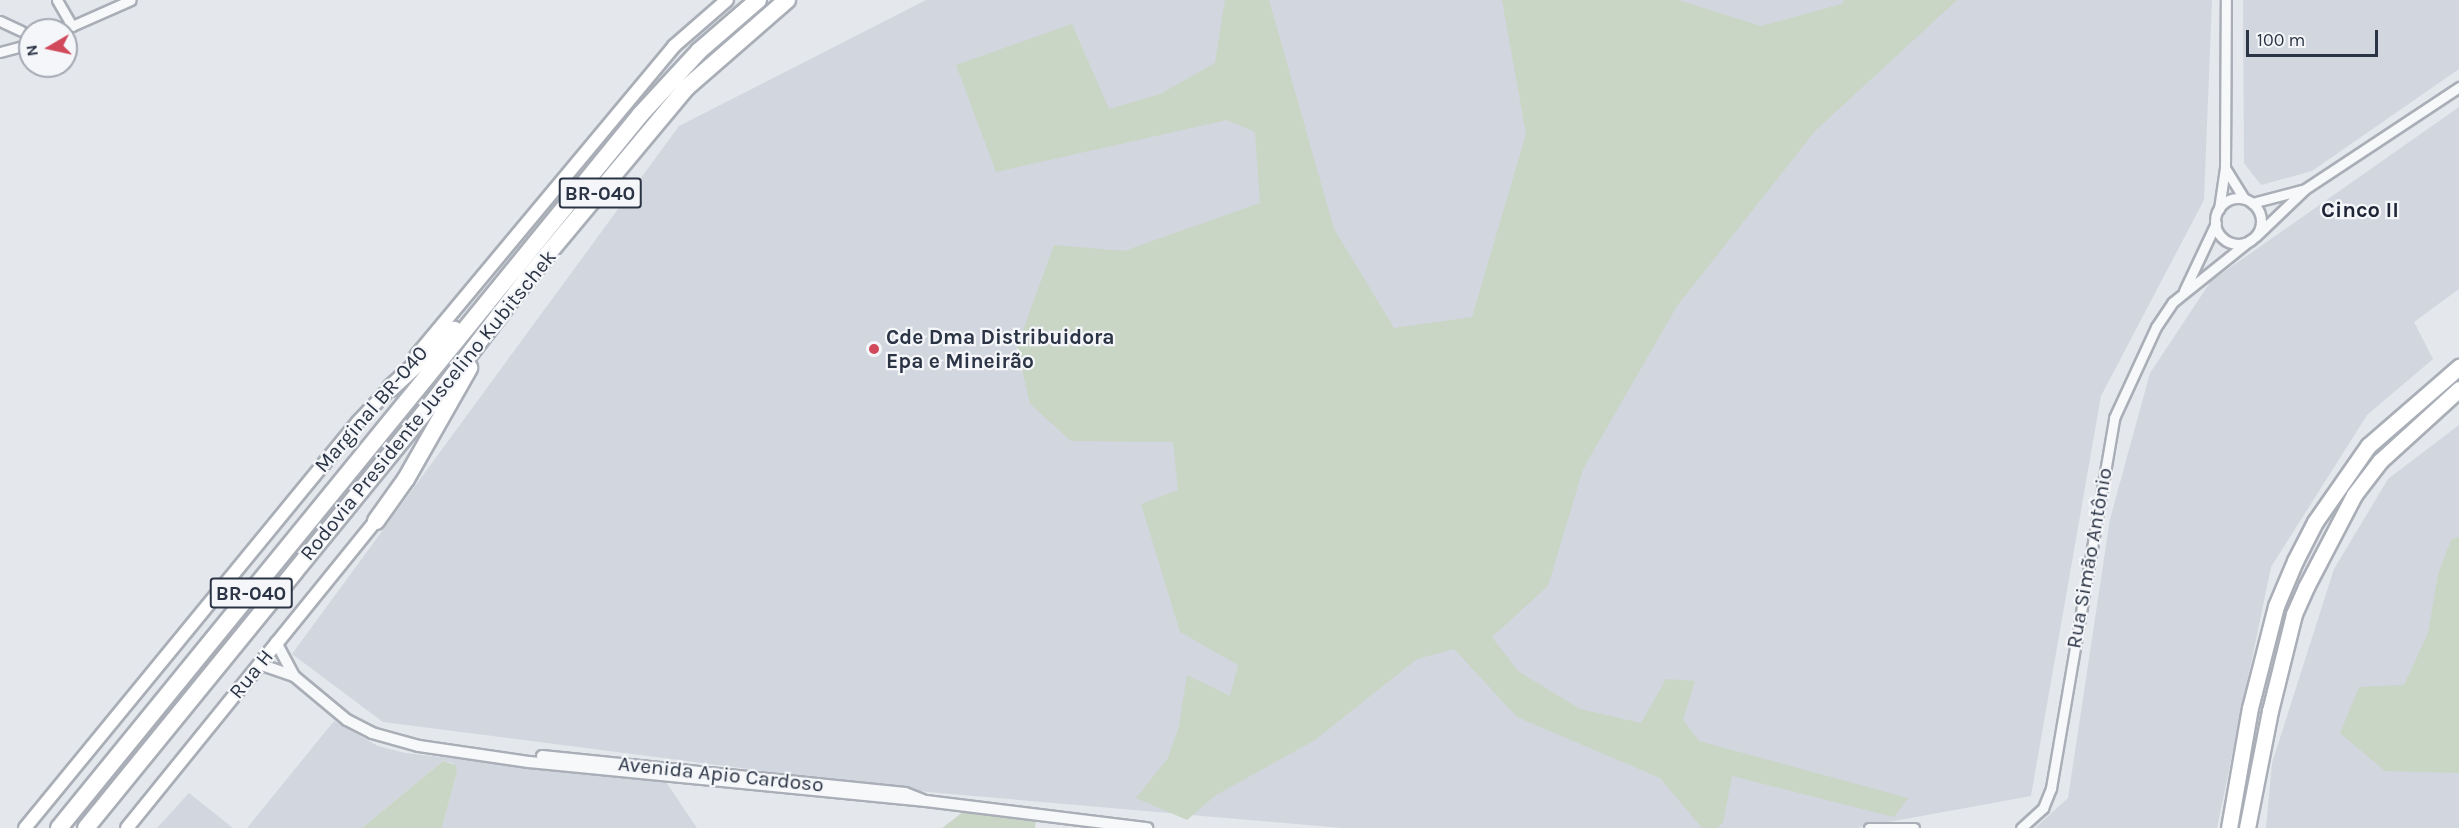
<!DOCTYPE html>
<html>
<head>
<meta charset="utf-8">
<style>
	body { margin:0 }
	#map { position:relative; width:2459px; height:828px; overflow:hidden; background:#e4e7ec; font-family:Karla,sans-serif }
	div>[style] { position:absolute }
	.built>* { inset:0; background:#d2d6de }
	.green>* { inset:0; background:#c9d6c5 }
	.roads { filter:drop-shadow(2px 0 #a9aeb7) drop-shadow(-2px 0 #a9aeb7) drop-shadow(0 2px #a9aeb7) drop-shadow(0 -2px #a9aeb7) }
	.minor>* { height:9px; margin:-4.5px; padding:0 4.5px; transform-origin:4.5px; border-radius:4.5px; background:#f7f8fa }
	.minor>.ring { margin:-4.5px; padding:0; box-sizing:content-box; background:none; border:9px solid #f7f8fa; border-radius:50% }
	.tertiary>* { height:10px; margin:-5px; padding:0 5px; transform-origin:5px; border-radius:5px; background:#f7f8fa }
	.secondary>* { height:12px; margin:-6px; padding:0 6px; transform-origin:6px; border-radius:6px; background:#fff }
	.trunk>* { height:15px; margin:-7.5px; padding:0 7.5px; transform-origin:7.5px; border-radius:7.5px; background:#fff }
	.motorway>* { height:16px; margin:-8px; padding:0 8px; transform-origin:8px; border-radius:8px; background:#fff }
	.dots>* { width:16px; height:16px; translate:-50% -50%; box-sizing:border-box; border:3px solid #f4f6f9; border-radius:50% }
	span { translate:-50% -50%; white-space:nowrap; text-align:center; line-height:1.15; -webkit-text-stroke:4.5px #f4f6f9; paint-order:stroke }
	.shield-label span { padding:2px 4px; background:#f4f6f9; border:2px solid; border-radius:4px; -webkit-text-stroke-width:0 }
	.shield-label { font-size:20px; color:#2b3445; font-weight:700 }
	.poi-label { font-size:21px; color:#2b3445; font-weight:700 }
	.left { translate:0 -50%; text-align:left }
	.street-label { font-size:21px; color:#2b3445 }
	.neighbourhood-label { font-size:22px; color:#1d2536; font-weight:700 }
	.north { position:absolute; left:18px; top:18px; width:60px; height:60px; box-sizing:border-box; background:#f4f6f9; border:2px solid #a4a8b1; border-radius:50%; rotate:261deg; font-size:16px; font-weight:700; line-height:24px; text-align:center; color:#2b3445 }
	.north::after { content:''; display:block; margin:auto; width:21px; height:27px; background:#d1495b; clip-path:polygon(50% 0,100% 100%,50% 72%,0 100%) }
	.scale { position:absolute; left:2246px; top:30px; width:132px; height:27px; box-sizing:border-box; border:3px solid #2b3445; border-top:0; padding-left:8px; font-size:18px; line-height:21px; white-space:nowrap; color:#2b3445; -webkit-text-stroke:4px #f4f6f9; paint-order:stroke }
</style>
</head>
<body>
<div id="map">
	<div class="built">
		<div style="clip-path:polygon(926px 0,2212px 0,2204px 200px,2101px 396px,2031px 796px,1856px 828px,1342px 828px,928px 792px,383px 722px,292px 654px,679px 126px)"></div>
		<div style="clip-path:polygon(2243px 0,2459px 0,2459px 69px,2312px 171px,2261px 185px,2244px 163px)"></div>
		<div style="clip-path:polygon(2459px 107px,2459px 289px,2414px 322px,2433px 359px,2367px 415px,2271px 567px,2217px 828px,2035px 828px,2068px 798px,2110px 519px,2150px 373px,2211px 281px)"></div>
		<div style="clip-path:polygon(2459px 425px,2459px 828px,2266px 828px,2272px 763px,2334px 569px,2388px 479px)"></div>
		<div style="clip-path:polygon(334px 721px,378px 746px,405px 753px,666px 782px,697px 828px,442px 828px,457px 772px,453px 763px,443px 761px,362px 828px,247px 828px)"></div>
		<div style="clip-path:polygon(189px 793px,233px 828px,157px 828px)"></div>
	</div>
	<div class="green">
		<div style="clip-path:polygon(1225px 0,1269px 0,1334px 229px,1394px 328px,1472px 317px,1526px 134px,1502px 0,1678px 0,1761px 26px,1842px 4px,1844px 0,1957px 0,1815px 131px,1677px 306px,1583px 469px,1548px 586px,1492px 637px,1518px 671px,1580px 709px,1641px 723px,1666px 679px,1695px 681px,1683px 720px,1699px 741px,1908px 798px,1894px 817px,1732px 776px,1723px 823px,1717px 828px,1702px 828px,1660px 778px,1517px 717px,1454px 649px,1417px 659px,1315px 740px,1216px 795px,1187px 820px,1136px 798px,1168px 758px,1179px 726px,1187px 675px,1230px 696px,1238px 665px,1180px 632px,1141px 504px,1178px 490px,1173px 442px,1071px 441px,1030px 404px,1017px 347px,1054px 245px,1124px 251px,1260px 203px,1255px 132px,1227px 120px,996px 172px,956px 65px,1072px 24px,1109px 109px,1160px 94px,1215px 63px)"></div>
		<div style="clip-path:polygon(2459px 537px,2459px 773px,2385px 771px,2340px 733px,2359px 687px,2404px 685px,2428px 633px,2438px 574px,2451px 540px)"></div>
		<div style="clip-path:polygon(443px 761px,456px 765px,457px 772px,442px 828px,362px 828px)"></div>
		<div style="clip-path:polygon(963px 812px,1036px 820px,1035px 828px,942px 828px)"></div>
	</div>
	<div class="roads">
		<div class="minor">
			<div style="left:57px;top:0;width:30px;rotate:60deg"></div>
			<div style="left:0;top:21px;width:23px;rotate:25deg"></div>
			<div style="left:49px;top:30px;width:23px;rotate:-10deg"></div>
			<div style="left:72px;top:26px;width:64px;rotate:-23.8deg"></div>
			<div style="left:0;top:52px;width:31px;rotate:-15deg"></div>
			<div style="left:2225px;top:168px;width:36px;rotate:58deg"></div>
			<div class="ring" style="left:2215px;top:198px;width:37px;height:37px"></div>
			<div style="left:2252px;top:203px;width:52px;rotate:-14.6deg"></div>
			<div style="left:2219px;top:209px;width:41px;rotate:-81.7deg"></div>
			<div style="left:2225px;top:168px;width:168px;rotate:-89.7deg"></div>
			<div style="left:2256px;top:236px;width:68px;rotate:-43.8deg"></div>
			<div style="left:2305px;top:189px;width:185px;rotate:-33.5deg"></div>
			<div style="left:2184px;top:291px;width:75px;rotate:-64.8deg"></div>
			<div style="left:1869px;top:828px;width:45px"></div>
			<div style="left:2021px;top:828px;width:30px;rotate:-42deg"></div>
			<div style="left:2043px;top:808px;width:22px;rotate:-68deg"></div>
			<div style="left:2051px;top:788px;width:375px;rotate:-80.3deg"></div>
			<div style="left:2114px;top:418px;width:100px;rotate:-65.2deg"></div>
			<div style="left:2156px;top:327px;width:30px;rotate:-56deg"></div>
			<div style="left:2173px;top:302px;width:99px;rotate:-38.8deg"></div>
		</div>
		<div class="tertiary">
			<div style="left:276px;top:642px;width:38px;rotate:62deg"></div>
			<div style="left:259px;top:664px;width:37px;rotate:19deg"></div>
			<div style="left:294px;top:676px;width:69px;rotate:39.7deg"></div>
			<div style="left:347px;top:720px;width:28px;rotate:27deg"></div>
			<div style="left:372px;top:733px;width:49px;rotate:15.5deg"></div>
			<div style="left:419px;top:746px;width:111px;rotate:8.3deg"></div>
			<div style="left:529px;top:762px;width:399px;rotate:5.6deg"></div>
			<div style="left:926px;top:801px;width:223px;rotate:7deg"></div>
			<div style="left:542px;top:756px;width:365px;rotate:5.8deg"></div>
			<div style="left:905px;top:793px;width:19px;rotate:21deg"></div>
		</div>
		<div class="secondary">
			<div style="left:416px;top:356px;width:403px;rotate:-50.2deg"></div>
			<div style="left:674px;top:46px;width:70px;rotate:-41deg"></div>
			<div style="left:25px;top:828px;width:525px;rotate:-50.64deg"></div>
			<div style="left:358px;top:422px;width:55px;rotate:-46.5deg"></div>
			<div style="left:127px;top:828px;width:395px;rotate:-51deg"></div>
		</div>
		<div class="trunk">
			<div style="left:2229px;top:828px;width:122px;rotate:-80.1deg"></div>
			<div style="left:2250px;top:708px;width:105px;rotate:-75.7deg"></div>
			<div style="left:2276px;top:606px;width:49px;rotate:-67.1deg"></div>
			<div style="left:2295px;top:561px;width:44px;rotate:-62.9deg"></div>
			<div style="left:2315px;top:522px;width:93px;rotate:-55.1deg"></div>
			<div style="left:2368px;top:446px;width:121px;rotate:-41deg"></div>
			<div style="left:2247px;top:828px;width:119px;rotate:-78.9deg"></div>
			<div style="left:2270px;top:711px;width:100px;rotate:-76.1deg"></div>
			<div style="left:2294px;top:614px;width:30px;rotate:-66deg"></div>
			<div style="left:2306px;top:587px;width:104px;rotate:-62.4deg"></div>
			<div style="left:2354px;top:495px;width:43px;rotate:-52.6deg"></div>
			<div style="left:2380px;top:461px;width:107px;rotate:-42.3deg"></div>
		</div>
		<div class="motorway">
			<div style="left:391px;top:388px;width:86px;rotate:-42.6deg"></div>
			<div style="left:376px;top:521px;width:52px;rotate:-54.5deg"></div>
			<div style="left:406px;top:479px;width:128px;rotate:-60.4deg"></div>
			<div style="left:59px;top:828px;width:920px;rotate:-50.82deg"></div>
			<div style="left:640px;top:115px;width:87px;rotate:-47.3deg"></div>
			<div style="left:699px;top:51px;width:78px;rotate:-40.8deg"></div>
			<div style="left:86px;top:828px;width:548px;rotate:-50.85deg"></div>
			<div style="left:432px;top:403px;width:155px;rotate:-52.6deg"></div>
			<div style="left:526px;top:280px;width:250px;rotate:-50.2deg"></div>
			<div style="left:686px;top:88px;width:134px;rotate:-41.1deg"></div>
		</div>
	</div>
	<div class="dots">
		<div style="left:874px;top:349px;background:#d1495b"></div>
	</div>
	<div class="shield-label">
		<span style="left:600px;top:193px">BR-040</span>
		<span style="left:251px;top:593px">BR-040</span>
	</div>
	<div class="poi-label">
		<span class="left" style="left:886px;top:349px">Cde Dma Distribuidora<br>Epa e Mineirão</span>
	</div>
	<div class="street-label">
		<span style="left:428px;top:405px;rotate:-51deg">Rodovia Presidente Juscelino Kubitschek</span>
		<span style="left:371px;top:409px;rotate:-49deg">Marginal BR-040</span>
		<span style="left:2089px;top:558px;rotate:-80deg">Rua Simão Antônio</span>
		<span style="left:251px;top:674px;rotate:-51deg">Rua H</span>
		<span style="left:721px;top:774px;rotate:6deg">Avenida Apio Cardoso</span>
	</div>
	<div class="neighbourhood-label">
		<span style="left:2360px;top:211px">Cinco II</span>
	</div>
	<div class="north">N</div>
	<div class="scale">100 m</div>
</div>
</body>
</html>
